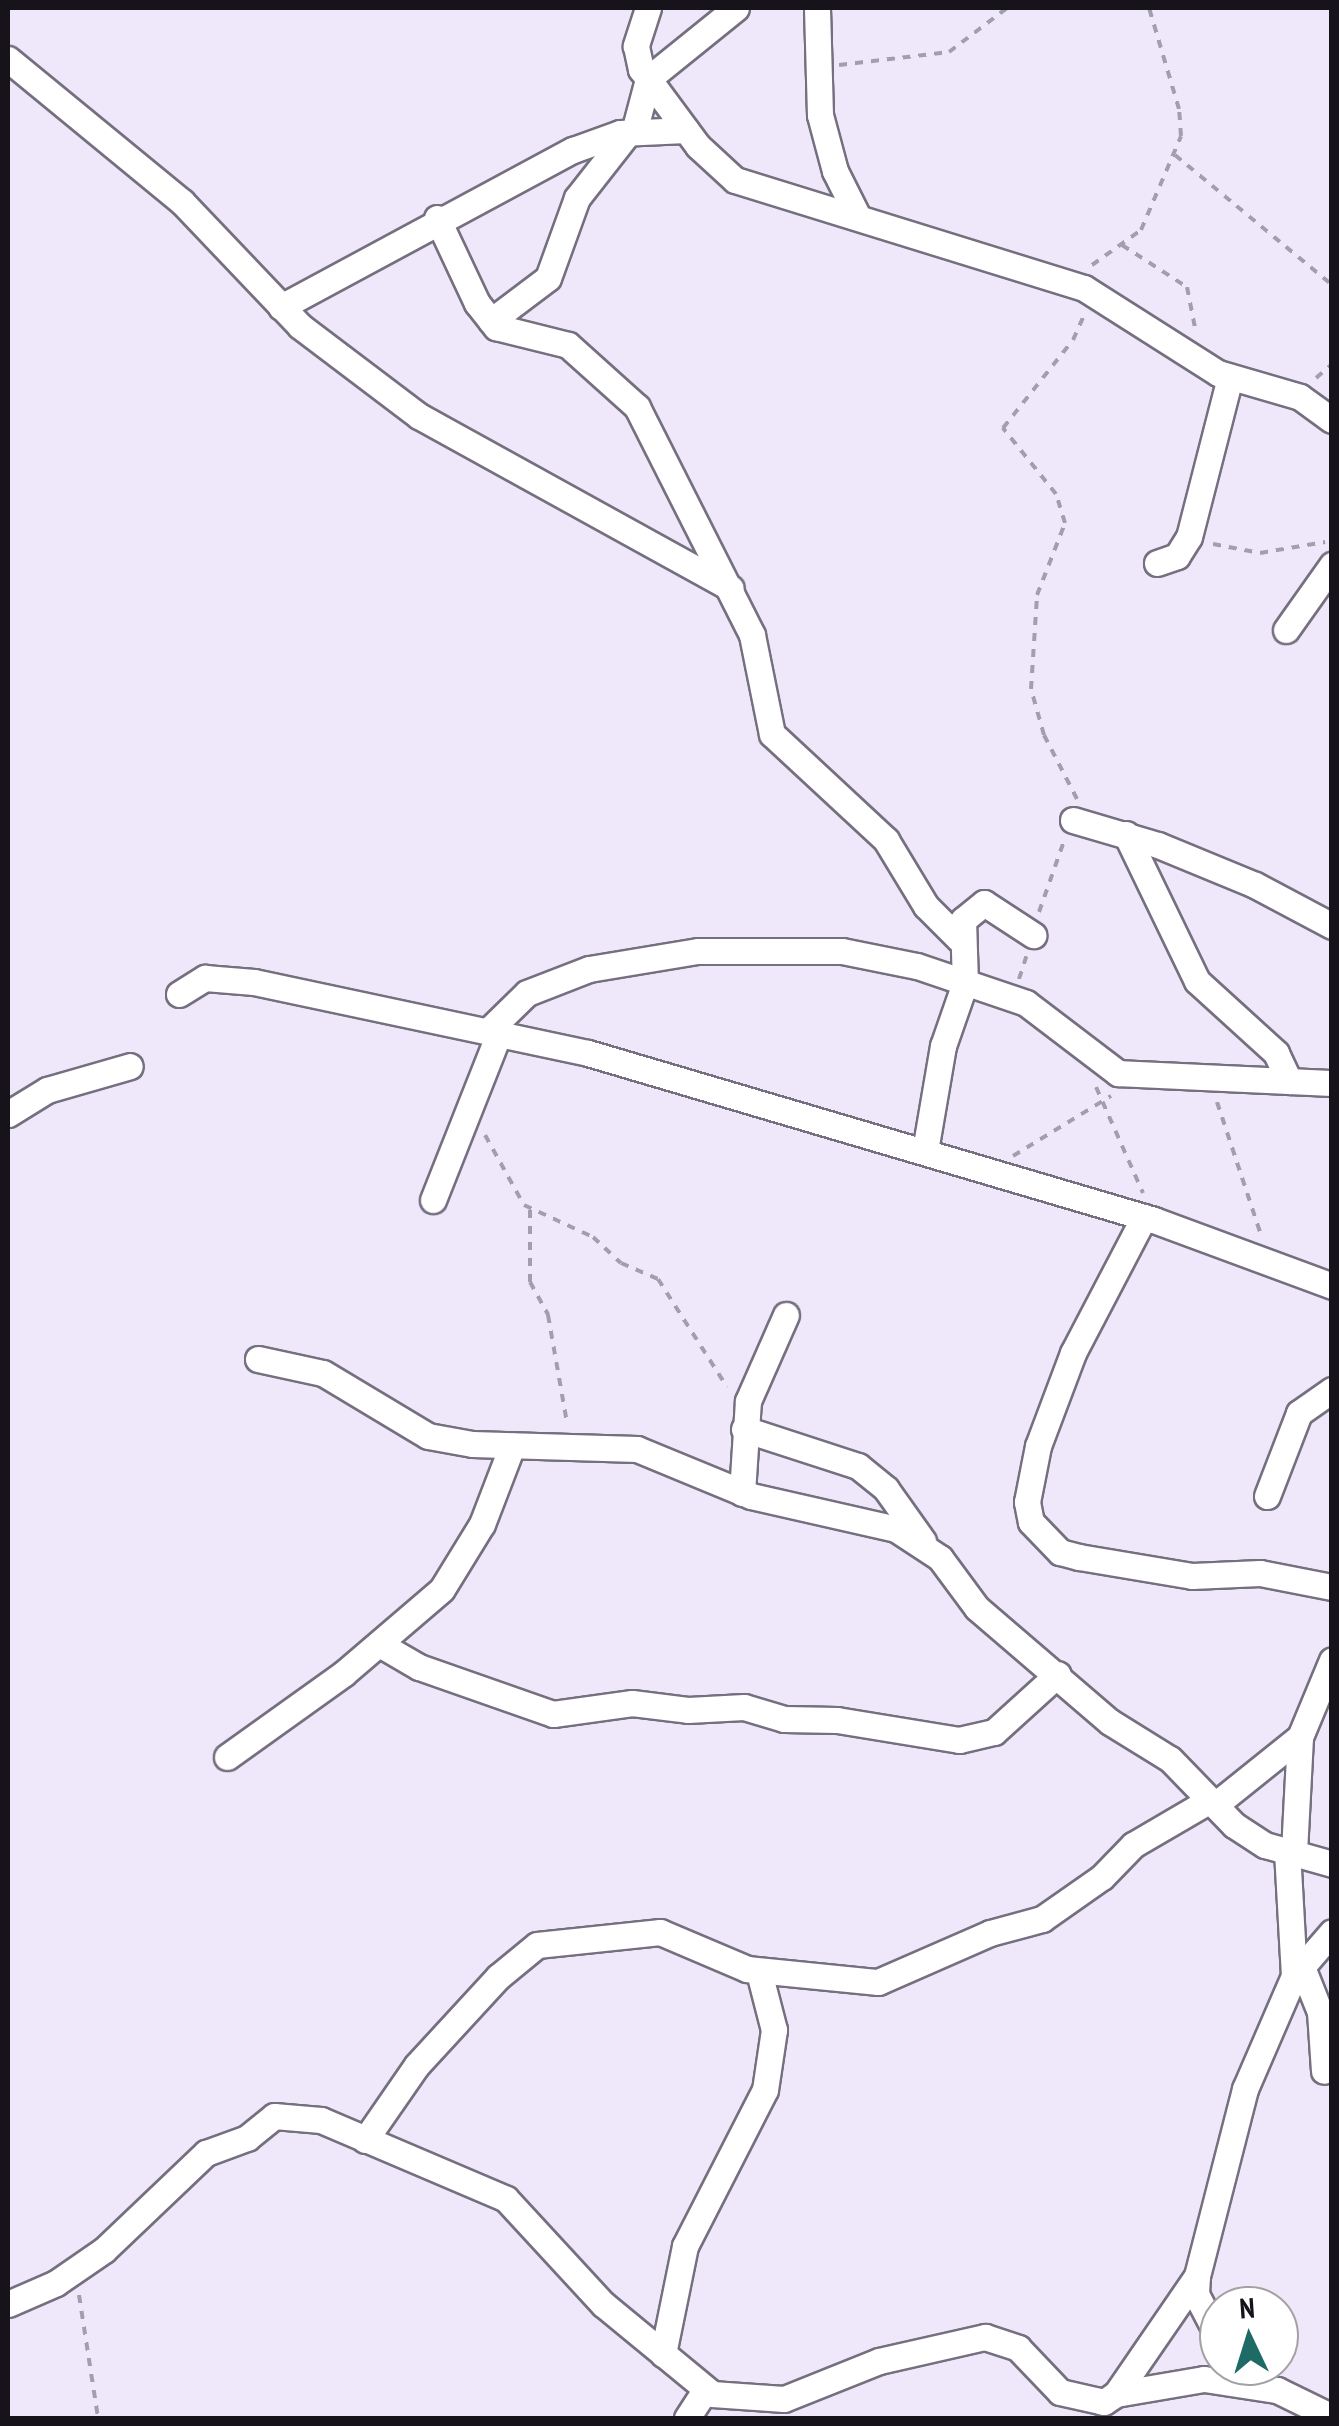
<!DOCTYPE html>
<html>
<head>
<meta charset="utf-8">
<style>
	body { margin:0 }
	#map { position:relative; width:1339px; height:2426px; overflow:hidden; background:#efe8fa; font-family:"PT Sans Narrow",sans-serif }
	div>[style] { position:absolute }
	.path>* { height:4px; margin-top:-2px; transform-origin:0; background:repeating-linear-gradient(90deg,#a39eac 0 8px,transparent 0 16px) }
	.roads { filter:drop-shadow(2px 0 #756f7f) drop-shadow(-2px 0 #756f7f) drop-shadow(0 2px #756f7f) drop-shadow(0 -2px #756f7f) }
	.street>* { height:25px; margin:-12.5px; padding:0 12.5px; transform-origin:12.5px; border-radius:12.5px; background:#fff }
	span { translate:-50% -50%; white-space:nowrap; text-align:center; line-height:1.15; -webkit-text-stroke:8px #fff; paint-order:stroke }
	.frame { position:absolute; inset:0; border:10px solid #16141a; pointer-events:none }
	.north { position:absolute; left:1199px; top:2286px; width:100px; height:100px; box-sizing:border-box; background:#fff; border:2px solid #a2a1a3; border-radius:50%; rotate:356deg; font-size:28px; font-weight:700; line-height:40px; text-align:center; color:#16141a }
	.north::after { content:''; display:block; margin:auto; width:35px; height:45px; background:#1e6a66; clip-path:polygon(50% 0,100% 100%,50% 72%,0 100%) }
</style>
</head>
<body>
<div id="map">
	<div class="path">
		<div style="left:839px;top:65px;width:111px;rotate:-6.7deg"></div>
		<div style="left:949px;top:52px;width:73px;rotate:-37.2deg"></div>
		<div style="left:1175px;top:155px;width:204px;rotate:39.6deg"></div>
		<div style="left:1122px;top:245px;width:77px;rotate:32.9deg"></div>
		<div style="left:1187px;top:287px;width:47px;rotate:78.9deg"></div>
		<div style="left:1092px;top:265px;width:60px;rotate:-35.5deg"></div>
		<div style="left:1141px;top:230px;width:102px;rotate:-66.9deg"></div>
		<div style="left:1181px;top:136px;width:27px;rotate:-94deg"></div>
		<div style="left:1179px;top:109px;width:105px;rotate:-106.5deg"></div>
		<div style="left:1316px;top:378px;width:21px;rotate:-41deg"></div>
		<div style="left:1213px;top:544px;width:48px;rotate:10.8deg"></div>
		<div style="left:1260px;top:553px;width:66px;rotate:-9.6deg"></div>
		<div style="left:1077px;top:799px;width:72px;rotate:-117.3deg"></div>
		<div style="left:1044px;top:735px;width:48px;rotate:-105.8deg"></div>
		<div style="left:1031px;top:689px;width:94px;rotate:-86.3deg"></div>
		<div style="left:1037px;top:595px;width:77px;rotate:-68.7deg"></div>
		<div style="left:1065px;top:523px;width:30px;rotate:-107deg"></div>
		<div style="left:1056px;top:494px;width:85px;rotate:-128.8deg"></div>
		<div style="left:1003px;top:428px;width:112px;rotate:-51.5deg"></div>
		<div style="left:1073px;top:340px;width:27px;rotate:-66deg"></div>
		<div style="left:1039px;top:912px;width:75px;rotate:-70.6deg"></div>
		<div style="left:1019px;top:979px;width:25px;rotate:-72deg"></div>
		<div style="left:1096px;top:1087px;width:116px;rotate:66.1deg"></div>
		<div style="left:1217px;top:1102px;width:140px;rotate:71.7deg"></div>
		<div style="left:485px;top:1135px;width:80px;rotate:60.9deg"></div>
		<div style="left:524px;top:1205px;width:76px;rotate:24.9deg"></div>
		<div style="left:593px;top:1237px;width:38px;rotate:43deg"></div>
		<div style="left:621px;top:1263px;width:40px;rotate:23.4deg"></div>
		<div style="left:658px;top:1279px;width:128px;rotate:57.4deg"></div>
		<div style="left:1013px;top:1156px;width:115px;rotate:-31.5deg"></div>
		<div style="left:530px;top:1210px;width:72px;rotate:90deg"></div>
		<div style="left:530px;top:1282px;width:38px;rotate:61deg"></div>
		<div style="left:548px;top:1315px;width:110px;rotate:80deg"></div>
		<div style="left:79px;top:2295px;width:124px;rotate:81.2deg"></div>
	</div>
	<div class="roads">
		<div class="street">
			<div style="left:648px;top:8px;width:40px;rotate:108deg"></div>
			<div style="left:636px;top:46px;width:24px;rotate:78deg"></div>
			<div style="left:641px;top:69px;width:96px;rotate:53.5deg"></div>
			<div style="left:698px;top:146px;width:50px;rotate:42.6deg"></div>
			<div style="left:735px;top:180px;width:365px;rotate:17.2deg"></div>
			<div style="left:1084px;top:288px;width:159px;rotate:32.4deg"></div>
			<div style="left:1218px;top:373px;width:85px;rotate:16.3deg"></div>
			<div style="left:1300px;top:397px;width:39px;rotate:36deg"></div>
			<div style="left:817px;top:8px;width:107px;rotate:88.4deg"></div>
			<div style="left:820px;top:115px;width:58px;rotate:75deg"></div>
			<div style="left:835px;top:171px;width:51px;rotate:63.4deg"></div>
			<div style="left:8px;top:59px;width:225px;rotate:39.4deg"></div>
			<div style="left:182px;top:202px;width:171px;rotate:46.4deg"></div>
			<div style="left:300px;top:326px;width:149px;rotate:37.1deg"></div>
			<div style="left:419px;top:416px;width:356px;rotate:28.9deg"></div>
			<div style="left:634px;top:132px;width:55px;rotate:-75.2deg"></div>
			<div style="left:648px;top:79px;width:113px;rotate:-38.9deg"></div>
			<div style="left:437px;top:218px;width:94px;rotate:64.8deg"></div>
			<div style="left:477px;top:303px;width:31px;rotate:52deg"></div>
			<div style="left:496px;top:327px;width:74px;rotate:14deg"></div>
			<div style="left:568px;top:345px;width:93px;rotate:41.9deg"></div>
			<div style="left:637px;top:407px;width:255px;rotate:63.2deg"></div>
			<div style="left:752px;top:635px;width:101px;rotate:78.6deg"></div>
			<div style="left:772px;top:734px;width:156px;rotate:42.9deg"></div>
			<div style="left:886px;top:840px;width:77px;rotate:58.8deg"></div>
			<div style="left:926px;top:906px;width:47px;rotate:45deg"></div>
			<div style="left:281px;top:307px;width:332px;rotate:-28.3deg"></div>
			<div style="left:573px;top:150px;width:50px;rotate:-19.9deg"></div>
			<div style="left:620px;top:133px;width:66px;rotate:-2.6deg"></div>
			<div style="left:491px;top:321px;width:71px;rotate:-37deg"></div>
			<div style="left:548px;top:278px;width:85px;rotate:-70.1deg"></div>
			<div style="left:577px;top:198px;width:83px;rotate:-51.9deg"></div>
			<div style="left:1157px;top:563px;width:21px;rotate:-19deg"></div>
			<div style="left:1177px;top:556px;width:22px;rotate:-58deg"></div>
			<div style="left:1189px;top:537px;width:165px;rotate:-75.6deg"></div>
			<div style="left:1286px;top:630px;width:80px;rotate:-54.7deg"></div>
			<div style="left:1073px;top:820px;width:89px;rotate:16.4deg"></div>
			<div style="left:1158px;top:845px;width:105px;rotate:22.4deg"></div>
			<div style="left:1255px;top:885px;width:87px;rotate:28deg"></div>
			<div style="left:1126px;top:834px;width:163px;rotate:64.2deg"></div>
			<div style="left:1197px;top:981px;width:107px;rotate:42.3deg"></div>
			<div style="left:1276px;top:1053px;width:31px;rotate:65deg"></div>
			<div style="left:179px;top:994px;width:31px;rotate:-32deg"></div>
			<div style="left:205px;top:978px;width:49px;rotate:4.7deg"></div>
			<div style="left:254px;top:982px;width:341px;rotate:12deg"></div>
			<div style="left:588px;top:1053px;width:590px;rotate:16.44deg"></div>
			<div style="left:1154px;top:1220px;width:190px;rotate:20.3deg"></div>
			<div style="left:488px;top:1031px;width:54px;rotate:-44.3deg"></div>
			<div style="left:527px;top:993px;width:66px;rotate:-21.2deg"></div>
			<div style="left:589px;top:969px;width:110px;rotate:-9.4deg"></div>
			<div style="left:698px;top:951px;width:144px"></div>
			<div style="left:842px;top:951px;width:76px;rotate:11.3deg"></div>
			<div style="left:917px;top:966px;width:115px;rotate:18.7deg"></div>
			<div style="left:1026px;top:1003px;width:116px;rotate:37.3deg"></div>
			<div style="left:1118px;top:1073px;width:214px;rotate:2.7deg"></div>
			<div style="left:8px;top:1114px;width:46px;rotate:-31.6deg"></div>
			<div style="left:47px;top:1090px;width:86px;rotate:-16.1deg"></div>
			<div style="left:925px;top:1151px;width:107px;rotate:-80.3deg"></div>
			<div style="left:943px;top:1046px;width:67px;rotate:-70.8deg"></div>
			<div style="left:965px;top:983px;width:63px;rotate:-91.8deg"></div>
			<div style="left:963px;top:920px;width:27px;rotate:-39deg"></div>
			<div style="left:984px;top:903px;width:59px;rotate:33.1deg"></div>
			<div style="left:433px;top:1200px;width:180px;rotate:-68.4deg"></div>
			<div style="left:1144px;top:1217px;width:153px;rotate:117.6deg"></div>
			<div style="left:1073px;top:1353px;width:99px;rotate:110.6deg"></div>
			<div style="left:1038px;top:1446px;width:57px;rotate:101.1deg"></div>
			<div style="left:1027px;top:1502px;width:20px;rotate:79deg"></div>
			<div style="left:1031px;top:1522px;width:42px;rotate:46deg"></div>
			<div style="left:1060px;top:1552px;width:20px;rotate:15deg"></div>
			<div style="left:1079px;top:1557px;width:115px;rotate:9.5deg"></div>
			<div style="left:1192px;top:1576px;width:68px;rotate:-2.5deg"></div>
			<div style="left:1260px;top:1573px;width:73px;rotate:11deg"></div>
			<div style="left:258px;top:1359px;width:66px;rotate:12.2deg"></div>
			<div style="left:323px;top:1373px;width:122px;rotate:31deg"></div>
			<div style="left:428px;top:1436px;width:45px;rotate:10.3deg"></div>
			<div style="left:472px;top:1444px;width:165px;rotate:1.7deg"></div>
			<div style="left:637px;top:1449px;width:123px;rotate:22.4deg"></div>
			<div style="left:751px;top:1496px;width:149px;rotate:12.8deg"></div>
			<div style="left:896px;top:1529px;width:53px;rotate:33.4deg"></div>
			<div style="left:940px;top:1558px;width:62px;rotate:53.5deg"></div>
			<div style="left:977px;top:1608px;width:175px;rotate:40.6deg"></div>
			<div style="left:1110px;top:1722px;width:70px;rotate:31.7deg"></div>
			<div style="left:1170px;top:1759px;width:92px;rotate:45.9deg"></div>
			<div style="left:1234px;top:1825px;width:37px;rotate:33deg"></div>
			<div style="left:1265px;top:1845px;width:70px;rotate:15.8deg"></div>
			<div style="left:744px;top:1429px;width:120px;rotate:18deg"></div>
			<div style="left:858px;top:1466px;width:36px;rotate:39deg"></div>
			<div style="left:886px;top:1489px;width:64px;rotate:54.6deg"></div>
			<div style="left:742px;top:1493px;width:92px;rotate:-86.3deg"></div>
			<div style="left:748px;top:1401px;width:94px;rotate:-66.2deg"></div>
			<div style="left:1267px;top:1496px;width:89px;rotate:-68.9deg"></div>
			<div style="left:1299px;top:1413px;width:40px;rotate:-34.9deg"></div>
			<div style="left:381px;top:1645px;width:44px;rotate:30.1deg"></div>
			<div style="left:419px;top:1667px;width:142px;rotate:19.3deg"></div>
			<div style="left:553px;top:1714px;width:80px;rotate:-7.9deg"></div>
			<div style="left:632px;top:1703px;width:56px;rotate:7.1deg"></div>
			<div style="left:688px;top:1710px;width:56px;rotate:-3.1deg"></div>
			<div style="left:744px;top:1707px;width:42px;rotate:16.7deg"></div>
			<div style="left:784px;top:1719px;width:53px;rotate:1.1deg"></div>
			<div style="left:837px;top:1720px;width:124px;rotate:9.3deg"></div>
			<div style="left:959px;top:1740px;width:36px;rotate:-13deg"></div>
			<div style="left:994px;top:1732px;width:86px;rotate:-42.2deg"></div>
			<div style="left:227px;top:1757px;width:143px;rotate:-35.6deg"></div>
			<div style="left:343px;top:1674px;width:130px;rotate:-40.6deg"></div>
			<div style="left:442px;top:1589px;width:76px;rotate:-58.4deg"></div>
			<div style="left:482px;top:1524px;width:84px;rotate:-69deg"></div>
			<div style="left:1215px;top:1805px;width:109px;rotate:-38.7deg"></div>
			<div style="left:1294px;top:1852px;width:115px;rotate:-87deg"></div>
			<div style="left:1300px;top:1737px;width:83px;rotate:-67.4deg"></div>
			<div style="left:1302px;top:1967px;width:48px;rotate:68.2deg"></div>
			<div style="left:1320px;top:2012px;width:59px;rotate:86.1deg"></div>
			<div style="left:1294px;top:1976px;width:58px;rotate:-49.2deg"></div>
			<div style="left:365px;top:2140px;width:91px;rotate:-55.3deg"></div>
			<div style="left:417px;top:2065px;width:120px;rotate:-47.4deg"></div>
			<div style="left:498px;top:1977px;width:50px;rotate:-39.4deg"></div>
			<div style="left:537px;top:1945px;width:124px;rotate:-6deg"></div>
			<div style="left:660px;top:1932px;width:95px;rotate:23deg"></div>
			<div style="left:747px;top:1969px;width:132px;rotate:5.7deg"></div>
			<div style="left:878px;top:1982px;width:122px;rotate:-23.6deg"></div>
			<div style="left:990px;top:1933px;width:54px;rotate:-15.1deg"></div>
			<div style="left:1042px;top:1919px;width:73px;rotate:-35deg"></div>
			<div style="left:1102px;top:1877px;width:45px;rotate:-45.9deg"></div>
			<div style="left:1133px;top:1845px;width:89px;rotate:-30.3deg"></div>
			<div style="left:8px;top:2304px;width:52px;rotate:-23.6deg"></div>
			<div style="left:56px;top:2283px;width:58px;rotate:-34.5deg"></div>
			<div style="left:104px;top:2250px;width:141px;rotate:-43.6deg"></div>
			<div style="left:206px;top:2153px;width:44px;rotate:-20.1deg"></div>
			<div style="left:247px;top:2138px;width:35px;rotate:-39deg"></div>
			<div style="left:274px;top:2116px;width:47px;rotate:4.9deg"></div>
			<div style="left:321px;top:2120px;width:201px;rotate:23.1deg"></div>
			<div style="left:506px;top:2199px;width:143px;rotate:47.3deg"></div>
			<div style="left:603px;top:2304px;width:141px;rotate:39.5deg"></div>
			<div style="left:712px;top:2394px;width:72px;rotate:4deg"></div>
			<div style="left:784px;top:2399px;width:102px;rotate:-21.8deg"></div>
			<div style="left:879px;top:2361px;width:109px;rotate:-12.8deg"></div>
			<div style="left:985px;top:2337px;width:35px;rotate:18deg"></div>
			<div style="left:1018px;top:2348px;width:61px;rotate:46.3deg"></div>
			<div style="left:1060px;top:2392px;width:45px;rotate:12.8deg"></div>
			<div style="left:1104px;top:2402px;width:14px;rotate:-34deg"></div>
			<div style="left:1116px;top:2394px;width:143px;rotate:-55.5deg"></div>
			<div style="left:1219px;top:2338px;width:50px;rotate:-117.6deg"></div>
			<div style="left:1196px;top:2294px;width:18px;rotate:-87deg"></div>
			<div style="left:1197px;top:2276px;width:193px;rotate:-75.6deg"></div>
			<div style="left:1245px;top:2089px;width:123px;rotate:-66.6deg"></div>
			<div style="left:1294px;top:1976px;width:125px;rotate:-93.2deg"></div>
			<div style="left:663px;top:2354px;width:110px;rotate:-78.5deg"></div>
			<div style="left:685px;top:2246px;width:175px;rotate:-62.9deg"></div>
			<div style="left:765px;top:2090px;width:61px;rotate:-81.5deg"></div>
			<div style="left:774px;top:2030px;width:60px;rotate:-104.5deg"></div>
			<div style="left:1116px;top:2394px;width:89px;rotate:-9.7deg"></div>
			<div style="left:1204px;top:2379px;width:74px;rotate:8.6deg"></div>
			<div style="left:1277px;top:2390px;width:61px;rotate:26.1deg"></div>
			<div style="left:687px;top:2418px;width:33px;rotate:-57deg"></div>
		</div>
	</div>
	<div class="frame"></div>
	<div class="north">N</div>
</div>
</body>
</html>
